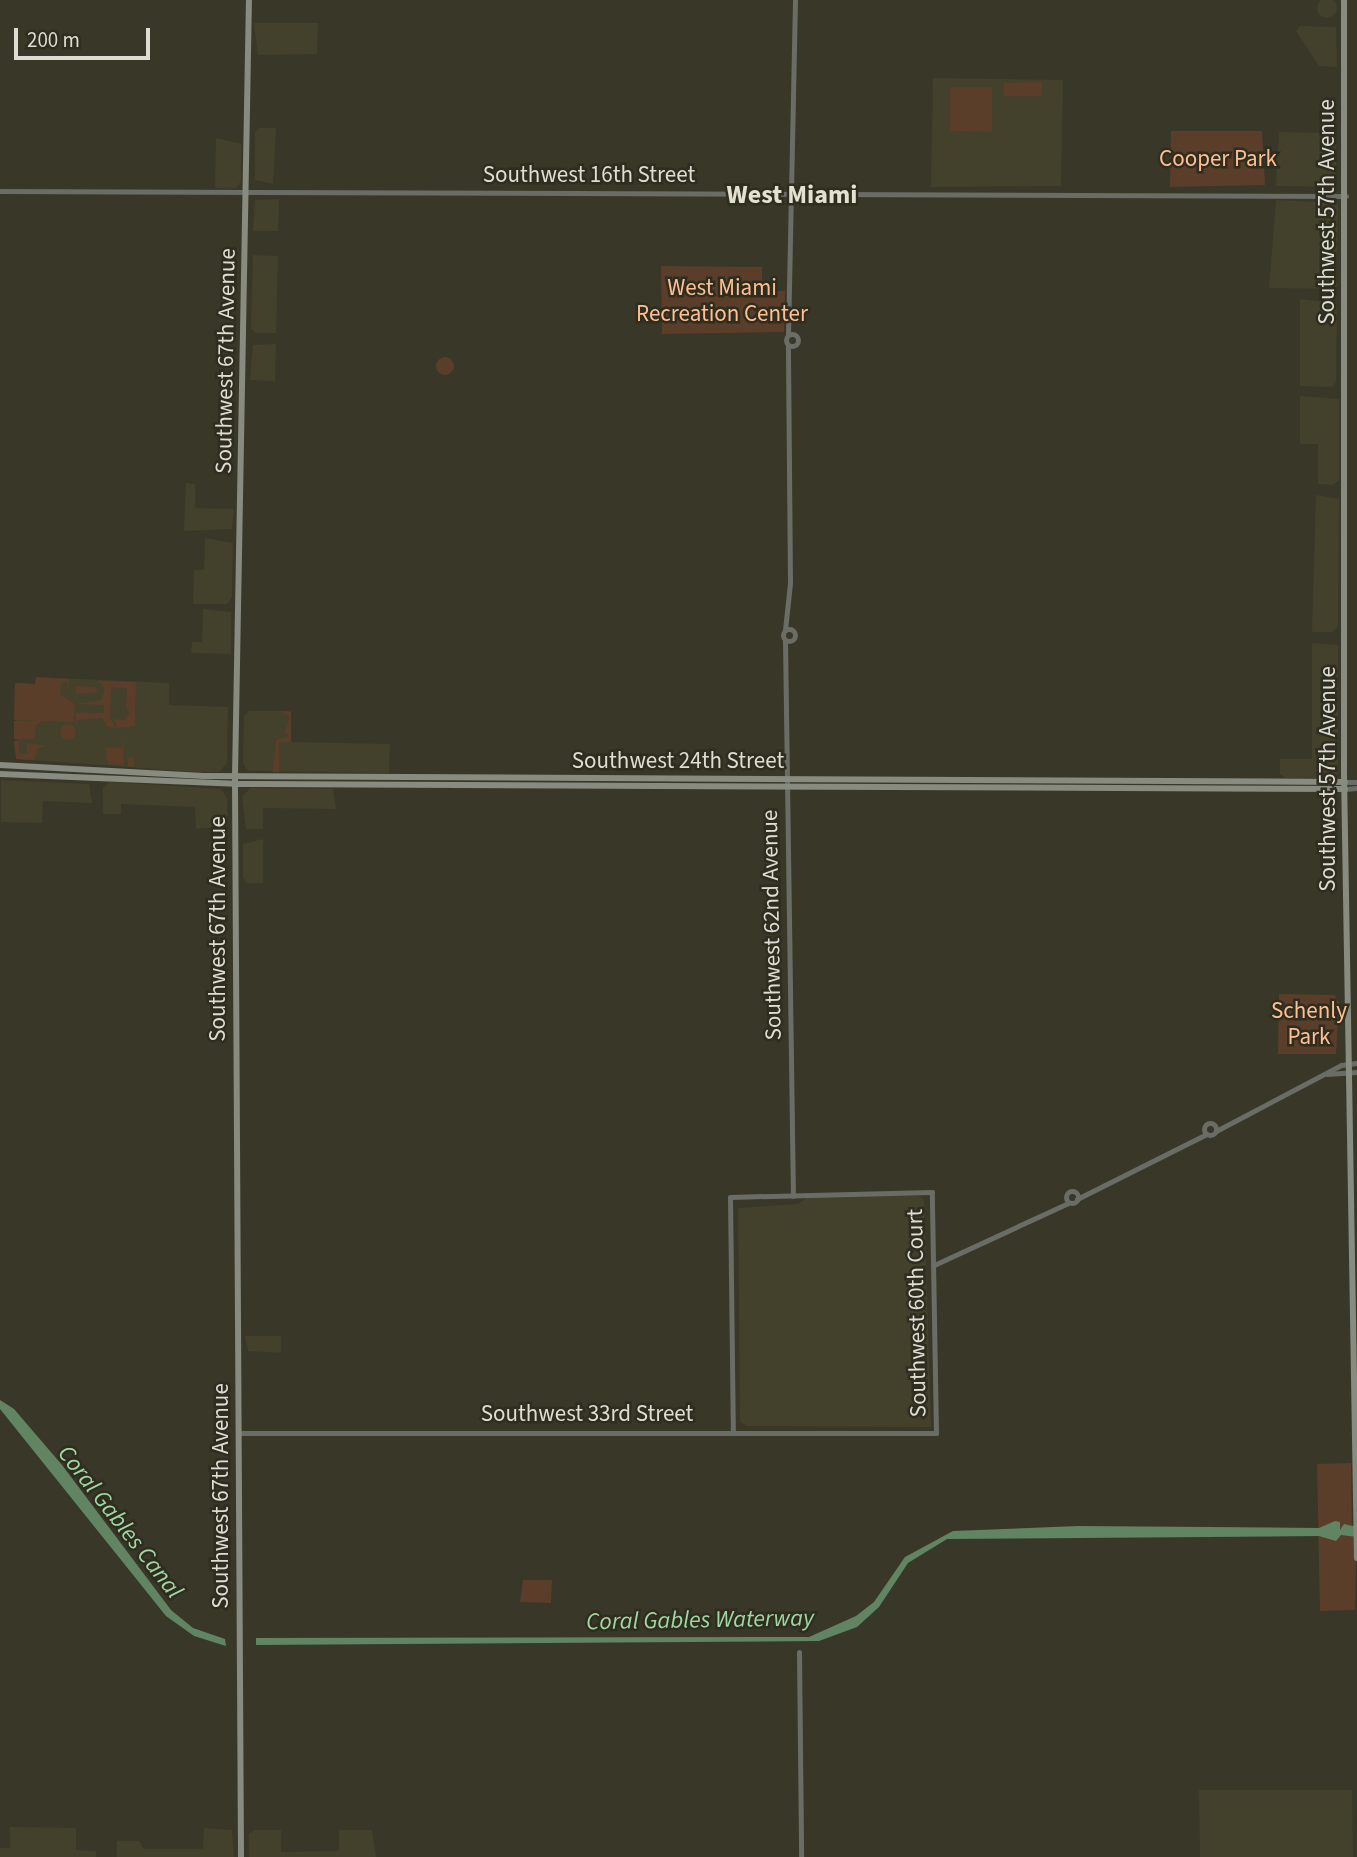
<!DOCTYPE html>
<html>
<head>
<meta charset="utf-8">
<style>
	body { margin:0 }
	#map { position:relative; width:1357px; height:1857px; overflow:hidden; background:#393728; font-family:"Source Sans 3",sans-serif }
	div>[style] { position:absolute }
	.built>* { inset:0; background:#43402b }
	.round { border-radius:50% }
	.green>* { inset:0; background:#5a3e2a }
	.water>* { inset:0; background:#618463 }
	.tertiary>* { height:5px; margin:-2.5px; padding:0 2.5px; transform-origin:2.5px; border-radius:2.5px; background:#6a6d66 }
	.tertiary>.ring { margin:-2.5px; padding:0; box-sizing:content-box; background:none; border:5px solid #6a6d66; border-radius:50% }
	.secondary>* { height:6px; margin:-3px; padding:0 3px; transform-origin:3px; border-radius:3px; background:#878b80 }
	span { translate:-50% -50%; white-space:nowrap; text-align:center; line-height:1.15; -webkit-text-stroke:5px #2f2d1f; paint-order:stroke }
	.park-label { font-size:23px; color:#ffbf92 }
	.street-label { font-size:23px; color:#deddd4 }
	.water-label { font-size:24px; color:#9fd8a2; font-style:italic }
	.quarter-label { font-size:26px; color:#e3e1cf; font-weight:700 }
	.scale { position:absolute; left:14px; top:28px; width:136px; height:32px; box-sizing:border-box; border:4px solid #deddd4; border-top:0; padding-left:9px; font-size:21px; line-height:24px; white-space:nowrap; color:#deddd4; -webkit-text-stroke:5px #2f2d1f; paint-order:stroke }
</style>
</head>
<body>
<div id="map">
	<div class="built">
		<div class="round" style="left:1317px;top:-2px;width:20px;height:20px"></div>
		<div style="clip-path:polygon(254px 23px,318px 23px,317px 54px,258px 55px)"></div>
		<div style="clip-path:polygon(1300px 26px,1336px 27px,1337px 67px,1319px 66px,1296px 31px)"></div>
		<div style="clip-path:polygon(933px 78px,1063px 80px,1061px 186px,931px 187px)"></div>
		<div style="clip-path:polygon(259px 128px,276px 128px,273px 184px,255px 180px,255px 132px)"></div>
		<div style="clip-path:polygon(1279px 132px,1336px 133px,1336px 187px,1276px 186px)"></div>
		<div style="clip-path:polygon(216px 138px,241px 144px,241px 181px,236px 188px,215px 188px)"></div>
		<div style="clip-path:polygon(279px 199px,278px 231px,253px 231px,255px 200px)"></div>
		<div style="clip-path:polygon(1276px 200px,1338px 203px,1337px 289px,1269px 288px)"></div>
		<div style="clip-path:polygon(253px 255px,278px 256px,276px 333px,256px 333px,251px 328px)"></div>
		<div style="clip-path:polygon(1300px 299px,1337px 303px,1336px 382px,1332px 387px,1300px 386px)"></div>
		<div style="clip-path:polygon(276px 344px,275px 381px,250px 380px,253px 345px)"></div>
		<div style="clip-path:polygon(1300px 396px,1339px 399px,1339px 480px,1333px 485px,1318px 484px,1318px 444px,1300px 444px)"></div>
		<div style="clip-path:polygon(186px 483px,195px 484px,195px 508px,234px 509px,232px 529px,184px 531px)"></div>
		<div style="clip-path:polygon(1316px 495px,1339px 499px,1338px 627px,1332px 632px,1312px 632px)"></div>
		<div style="clip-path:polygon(205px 538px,233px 543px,232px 597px,227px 604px,193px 604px,194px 570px,204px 570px)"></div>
		<div style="clip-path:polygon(203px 609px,231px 612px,231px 654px,191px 653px,192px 642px,202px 642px)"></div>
		<div style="clip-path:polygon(1312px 643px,1338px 645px,1338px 773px,1333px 778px,1285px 778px,1280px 774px,1280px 759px,1312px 759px)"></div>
		<div style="clip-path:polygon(36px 677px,169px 683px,169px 705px,228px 707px,227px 763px,219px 772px,195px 772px,17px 759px,15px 683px,35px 684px)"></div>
		<div style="clip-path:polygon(249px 711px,291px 711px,291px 742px,390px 744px,389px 773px,248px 771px,243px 763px,244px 716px)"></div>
		<div style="clip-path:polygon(1px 780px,89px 784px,92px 803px,43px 801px,42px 823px,1px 822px)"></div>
		<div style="clip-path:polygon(109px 782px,221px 789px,227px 798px,227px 826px,196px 829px,195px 807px,121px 804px,121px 814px,103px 814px,103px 788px)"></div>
		<div style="clip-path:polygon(250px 788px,333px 789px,336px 809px,263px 808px,263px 829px,246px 829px,242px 797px)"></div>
		<div class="round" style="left:209px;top:838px;width:16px;height:16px"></div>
		<div style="clip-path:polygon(263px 839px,263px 883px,247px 883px,243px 878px,243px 844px)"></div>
		<div style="clip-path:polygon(809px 1196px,919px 1196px,924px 1200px,931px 1427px,747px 1426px,740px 1422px,738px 1208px,798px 1204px)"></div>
		<div style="clip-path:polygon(245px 1336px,281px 1336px,281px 1353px,248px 1351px)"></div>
		<div style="clip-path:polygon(1199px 1790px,1352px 1790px,1353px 1857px,1200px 1857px)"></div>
		<div style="clip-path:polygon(10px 1827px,76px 1828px,76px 1850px,96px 1851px,96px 1857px,0 1857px,0 1848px,10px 1848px)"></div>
		<div style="clip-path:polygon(204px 1828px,232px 1830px,234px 1857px,117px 1857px,117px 1841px,139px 1841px,144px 1849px,203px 1849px)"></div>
		<div style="clip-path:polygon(254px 1830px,281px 1830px,281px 1852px,339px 1851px,339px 1830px,372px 1830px,376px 1857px,249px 1857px,249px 1834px)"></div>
	</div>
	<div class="green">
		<div style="clip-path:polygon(1042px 82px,1042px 96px,1004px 96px,1004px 83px)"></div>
		<div style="clip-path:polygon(950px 87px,992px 87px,992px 132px,950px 131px)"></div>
		<div style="clip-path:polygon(1171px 131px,1262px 131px,1265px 185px,1170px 187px)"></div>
		<div style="clip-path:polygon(661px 266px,762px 267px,762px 291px,785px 291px,784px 332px,662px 334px)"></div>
		<div class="round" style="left:436px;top:357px;width:18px;height:18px"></div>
		<div style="clip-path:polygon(36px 677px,69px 679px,69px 693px,67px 683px,62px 682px,60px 694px,75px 704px,74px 722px,43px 721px,36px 725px,35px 739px,14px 739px,14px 721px,38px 721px,14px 720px,15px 683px,35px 684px)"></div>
		<div style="clip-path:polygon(73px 680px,136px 682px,134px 767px,128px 766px,128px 758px,134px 757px,135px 726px,117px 728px,114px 719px,125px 720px,130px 712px,126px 708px,127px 688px,111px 687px,110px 718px,116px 728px,107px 727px,102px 718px,78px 720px,76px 725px,76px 713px,104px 713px,104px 705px,76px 704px,101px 700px,105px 688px,98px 681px)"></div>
		<div style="clip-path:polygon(76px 686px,95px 687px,98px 692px,76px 694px)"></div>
		<div style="clip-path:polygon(280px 711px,291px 712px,291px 742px,279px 742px,279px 772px,273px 772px,276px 740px,289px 736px,285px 732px,290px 717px)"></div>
		<div class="round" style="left:60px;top:724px;width:16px;height:16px"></div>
		<div style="clip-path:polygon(123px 732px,124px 765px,108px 764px,105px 747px,122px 748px)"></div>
		<div style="clip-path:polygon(14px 741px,19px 741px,19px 754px,27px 754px,27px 743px,48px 746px,38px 748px,34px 760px,16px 759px)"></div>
		<div style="clip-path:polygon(1279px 994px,1335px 995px,1339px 1003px,1336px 1054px,1278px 1054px)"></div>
		<div style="clip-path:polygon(1351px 1463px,1352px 1525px,1357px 1525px,1355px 1610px,1320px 1611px,1317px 1464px)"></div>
		<div style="clip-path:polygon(523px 1580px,552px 1580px,551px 1603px,520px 1602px)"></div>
	</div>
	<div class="water">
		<div style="clip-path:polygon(0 1400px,14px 1409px,62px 1465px,171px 1610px,193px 1628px,225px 1639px,226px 1646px,194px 1636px,166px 1616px,0 1409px)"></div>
		<div style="clip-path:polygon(1335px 1521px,1340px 1522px,1340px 1530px,1344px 1524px,1357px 1527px,1357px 1537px,1341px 1535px,1336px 1541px,1319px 1536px,947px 1539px,908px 1563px,879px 1607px,857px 1627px,819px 1641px,256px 1645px,256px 1638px,809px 1637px,856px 1616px,874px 1602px,905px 1557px,953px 1531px,1078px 1526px,1319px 1528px)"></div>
	</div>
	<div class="tertiary">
		<div style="left:0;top:191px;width:1346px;rotate:0.21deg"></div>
		<div class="ring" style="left:786px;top:334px;width:7px;height:7px"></div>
		<div style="left:788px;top:335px;width:335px;rotate:-88.8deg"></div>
		<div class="ring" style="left:783px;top:629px;width:7px;height:7px"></div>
		<div style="left:785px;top:630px;width:47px;rotate:-83.9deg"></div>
		<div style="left:790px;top:583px;width:237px;rotate:-90.5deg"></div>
		<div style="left:785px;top:640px;width:556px;rotate:89.18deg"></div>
		<div style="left:1345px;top:782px;width:12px"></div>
		<div style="left:1345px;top:789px;width:12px;rotate:-5deg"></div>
		<div style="left:1327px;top:1074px;width:30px;rotate:-4deg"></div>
		<div class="ring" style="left:1204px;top:1123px;width:7px;height:7px"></div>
		<div style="left:1216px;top:1131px;width:141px;rotate:-27.8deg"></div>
		<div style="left:1341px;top:1065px;width:16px;rotate:-7deg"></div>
		<div class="ring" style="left:1066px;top:1191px;width:7px;height:7px"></div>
		<div style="left:1077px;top:1199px;width:145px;rotate:-26.6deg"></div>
		<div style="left:934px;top:1265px;width:148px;rotate:-24.8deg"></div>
		<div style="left:239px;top:1433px;width:697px"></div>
		<div style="left:936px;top:1433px;width:241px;rotate:-91deg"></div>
		<div style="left:932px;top:1192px;width:202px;rotate:178.6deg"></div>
		<div style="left:730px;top:1197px;width:235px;rotate:89.3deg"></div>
		<div style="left:799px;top:1652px;width:205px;rotate:89.4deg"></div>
	</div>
	<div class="secondary">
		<div style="left:1344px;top:0;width:774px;rotate:90deg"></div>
		<div style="left:1344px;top:774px;width:784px;rotate:89.05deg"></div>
		<div style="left:0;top:765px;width:204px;rotate:3.1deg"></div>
		<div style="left:204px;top:776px;width:1141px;rotate:0.3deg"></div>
		<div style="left:0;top:774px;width:235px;rotate:2.4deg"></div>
		<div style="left:235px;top:784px;width:1110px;rotate:0.26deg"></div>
		<div style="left:241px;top:1857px;width:1081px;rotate:-90.32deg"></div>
		<div style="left:235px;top:776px;width:776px;rotate:-88.97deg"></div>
	</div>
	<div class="park-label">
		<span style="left:1218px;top:159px">Cooper Park</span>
		<span style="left:722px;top:301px">West Miami<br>Recreation Center</span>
		<span style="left:1309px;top:1024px">Schenly<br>Park</span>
	</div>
	<div class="street-label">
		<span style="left:589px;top:175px">Southwest 16th Street</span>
		<span style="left:1327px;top:212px;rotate:-90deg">Southwest 57th Avenue</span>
		<span style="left:226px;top:361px;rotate:-89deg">Southwest 67th Avenue</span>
		<span style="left:678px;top:761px">Southwest 24th Street</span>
		<span style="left:1328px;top:779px;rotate:-90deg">Southwest 57th Avenue</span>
		<span style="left:772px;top:925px;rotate:-91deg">Southwest 62nd Avenue</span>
		<span style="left:218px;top:929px;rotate:-90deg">Southwest 67th Avenue</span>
		<span style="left:917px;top:1313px;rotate:-91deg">Southwest 60th Court</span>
		<span style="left:587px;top:1414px">Southwest 33rd Street</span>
		<span style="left:221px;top:1496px;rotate:-90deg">Southwest 67th Avenue</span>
	</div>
	<div class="water-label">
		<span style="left:120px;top:1522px;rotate:52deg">Coral Gables Canal</span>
		<span style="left:700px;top:1620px;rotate:-1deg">Coral Gables Waterway</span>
	</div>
	<div class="quarter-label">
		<span style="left:792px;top:195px">West Miami</span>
	</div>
	<div class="scale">200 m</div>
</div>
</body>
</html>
